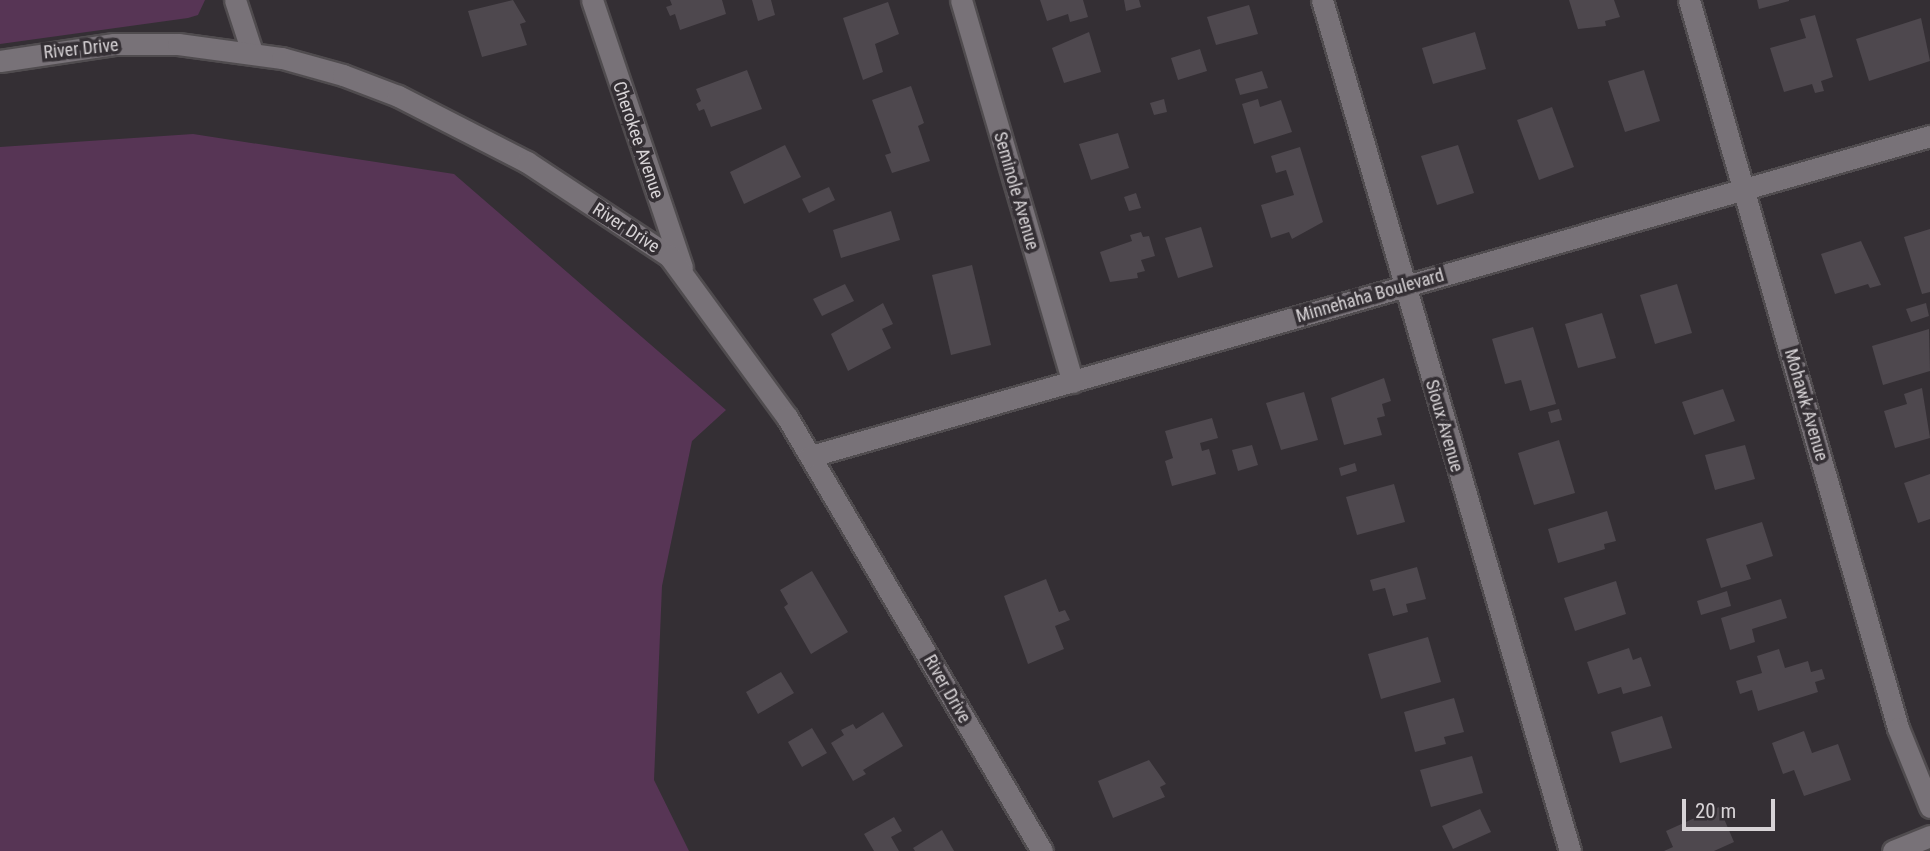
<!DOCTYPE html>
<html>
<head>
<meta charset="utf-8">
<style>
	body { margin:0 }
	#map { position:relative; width:1930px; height:851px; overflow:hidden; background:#342f34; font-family:"Roboto Condensed",sans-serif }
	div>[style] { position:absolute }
	.green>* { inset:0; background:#573555 }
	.building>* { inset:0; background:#4e484e }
	.roads { filter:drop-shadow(2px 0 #504c4f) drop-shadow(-2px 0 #504c4f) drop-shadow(0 2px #504c4f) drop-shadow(0 -2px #504c4f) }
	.street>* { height:21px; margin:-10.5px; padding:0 10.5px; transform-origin:10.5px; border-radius:10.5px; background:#787278 }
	span { translate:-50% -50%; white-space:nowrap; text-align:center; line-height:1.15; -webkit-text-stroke:7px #342f34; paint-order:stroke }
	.street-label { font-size:18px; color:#d7d3d6 }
	.scale { position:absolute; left:1682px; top:799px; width:93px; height:32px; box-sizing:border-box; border:4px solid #d7d3d6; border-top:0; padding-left:9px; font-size:21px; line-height:24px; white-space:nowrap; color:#d7d3d6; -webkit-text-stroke:5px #342f34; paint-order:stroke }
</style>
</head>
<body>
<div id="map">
	<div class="green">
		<div style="clip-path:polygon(0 0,205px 0,198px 15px,188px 18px,0 44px)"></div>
		<div style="clip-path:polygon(193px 134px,454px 174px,726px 410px,692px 441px,662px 586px,654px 780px,689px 851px,0 851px,0 147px)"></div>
	</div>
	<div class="building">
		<div style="clip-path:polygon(513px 0,526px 22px,520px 24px,527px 45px,482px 57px,468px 11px)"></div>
		<div style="clip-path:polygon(670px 0,722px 0,726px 14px,680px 30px,675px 14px,670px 16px,666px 7px,672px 5px)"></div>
		<div style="clip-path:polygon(752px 0,771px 0,775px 15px,758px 21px)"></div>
		<div style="clip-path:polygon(1040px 0,1083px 0,1088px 17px,1070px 22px,1068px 14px,1047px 21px)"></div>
		<div style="clip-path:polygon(1124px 0,1139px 0,1141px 7px,1126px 11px)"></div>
		<div style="clip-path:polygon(1569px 0,1614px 0,1620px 17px,1605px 21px,1606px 26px,1578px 29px)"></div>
		<div style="clip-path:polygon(1757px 0,1789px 0,1789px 1px,1759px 9px)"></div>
		<div style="clip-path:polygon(888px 2px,899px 34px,875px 44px,883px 72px,863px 80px,843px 18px)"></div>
		<div style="clip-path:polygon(1249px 5px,1258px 34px,1216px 45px,1207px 17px)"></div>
		<div style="clip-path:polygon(1815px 15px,1833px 77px,1821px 81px,1824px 91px,1815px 93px,1812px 84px,1784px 92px,1770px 48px,1806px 38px,1800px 19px)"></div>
		<div style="clip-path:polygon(1921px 18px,1930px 61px,1869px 81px,1856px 39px)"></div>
		<div style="clip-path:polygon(1089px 32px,1101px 72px,1064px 83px,1052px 48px)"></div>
		<div style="clip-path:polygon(1475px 32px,1486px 69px,1433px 84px,1422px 48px)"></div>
		<div style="clip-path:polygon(1200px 49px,1207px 71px,1178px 80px,1171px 58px)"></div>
		<div style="clip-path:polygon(747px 70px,762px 109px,711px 127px,704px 109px,699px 111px,696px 104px,701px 101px,696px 89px)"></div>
		<div style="clip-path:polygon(1644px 70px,1660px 121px,1625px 132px,1608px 81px)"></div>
		<div style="clip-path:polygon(1262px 71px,1268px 88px,1240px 95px,1235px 79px)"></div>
		<div style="clip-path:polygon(911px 86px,924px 123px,918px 126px,930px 161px,892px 173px,885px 155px,891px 153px,872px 100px)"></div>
		<div style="clip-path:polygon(1164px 99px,1167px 112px,1154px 115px,1150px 103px)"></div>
		<div style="clip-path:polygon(1258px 99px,1260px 107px,1281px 100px,1292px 132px,1254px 144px,1242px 104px)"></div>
		<div style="clip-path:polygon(1552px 107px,1574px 167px,1539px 180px,1517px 120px)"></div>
		<div style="clip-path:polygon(1118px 133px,1129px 168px,1091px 180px,1079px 144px)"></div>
		<div style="clip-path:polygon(785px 145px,801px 177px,744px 204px,730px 172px)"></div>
		<div style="clip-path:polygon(1458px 145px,1474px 193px,1437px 205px,1421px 156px)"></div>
		<div style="clip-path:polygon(1300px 147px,1323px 222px,1292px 239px,1289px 232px,1271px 238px,1261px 205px,1294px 195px,1286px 170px,1276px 173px,1271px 156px)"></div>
		<div style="clip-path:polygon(829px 187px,835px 200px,809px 213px,802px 199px)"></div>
		<div style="clip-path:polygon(1136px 193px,1141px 208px,1129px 211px,1124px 197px)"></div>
		<div style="clip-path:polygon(891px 211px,900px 240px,841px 258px,833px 230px)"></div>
		<div style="clip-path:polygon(1201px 227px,1213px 267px,1178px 278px,1165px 238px)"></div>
		<div style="clip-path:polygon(1930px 229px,1930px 292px,1922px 294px,1904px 237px)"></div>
		<div style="clip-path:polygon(1141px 232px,1143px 237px,1149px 236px,1155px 256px,1141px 260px,1145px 271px,1137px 273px,1138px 278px,1110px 282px,1100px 252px,1132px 241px,1130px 235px)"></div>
		<div style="clip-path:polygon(1861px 241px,1881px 285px,1870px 288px,1868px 284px,1835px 294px,1821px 254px)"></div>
		<div style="clip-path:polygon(972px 265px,991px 345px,951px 355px,932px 275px)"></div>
		<div style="clip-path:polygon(845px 284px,854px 301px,822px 316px,813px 299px)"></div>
		<div style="clip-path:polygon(1677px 284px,1692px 333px,1655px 344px,1640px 295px)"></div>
		<div style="clip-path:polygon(883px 303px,893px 324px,882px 329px,891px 348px,848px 371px,831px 334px)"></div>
		<div style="clip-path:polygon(1926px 303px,1929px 316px,1911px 322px,1906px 309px)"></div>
		<div style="clip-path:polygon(1602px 313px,1616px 358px,1578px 368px,1565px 324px)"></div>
		<div style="clip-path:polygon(1533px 327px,1556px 404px,1530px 411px,1521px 380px,1505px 384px,1492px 339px)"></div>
		<div style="clip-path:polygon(1929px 329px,1930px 371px,1883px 385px,1872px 346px)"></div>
		<div style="clip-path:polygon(1384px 378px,1391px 401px,1382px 404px,1385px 416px,1377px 418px,1382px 435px,1344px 445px,1331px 398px)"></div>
		<div style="clip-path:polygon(1922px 388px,1930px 438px,1895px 448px,1884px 411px,1907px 404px,1904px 394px)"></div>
		<div style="clip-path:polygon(1723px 389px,1735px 421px,1694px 435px,1682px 402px)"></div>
		<div style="clip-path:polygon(1304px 392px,1318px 440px,1281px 450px,1266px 403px)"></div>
		<div style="clip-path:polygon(1559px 409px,1562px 420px,1551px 423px,1548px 412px)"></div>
		<div style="clip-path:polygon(1212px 418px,1218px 438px,1200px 443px,1202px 451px,1209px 449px,1216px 474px,1172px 486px,1165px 461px,1173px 458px,1165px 431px)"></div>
		<div style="clip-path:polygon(1559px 440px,1575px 493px,1534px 505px,1518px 453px)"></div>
		<div style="clip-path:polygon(1252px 445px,1258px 465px,1238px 471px,1232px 450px)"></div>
		<div style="clip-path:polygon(1745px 445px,1755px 479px,1715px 490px,1705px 455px)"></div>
		<div style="clip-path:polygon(1355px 463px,1357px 471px,1341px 476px,1339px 468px)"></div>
		<div style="clip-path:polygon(1930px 474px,1930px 519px,1918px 523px,1904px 483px)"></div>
		<div style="clip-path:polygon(1394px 484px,1405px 522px,1357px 535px,1346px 497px)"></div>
		<div style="clip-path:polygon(1607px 511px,1616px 541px,1604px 544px,1605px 549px,1558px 563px,1548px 529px)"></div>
		<div style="clip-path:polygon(1762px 522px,1773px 556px,1746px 565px,1751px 579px,1721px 588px,1706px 539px)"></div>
		<div style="clip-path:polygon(1417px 567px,1426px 599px,1406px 604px,1408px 612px,1393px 616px,1385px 588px,1373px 591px,1370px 580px)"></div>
		<div style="clip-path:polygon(812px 571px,848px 632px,811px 654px,784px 607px,788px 604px,780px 590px)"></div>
		<div style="clip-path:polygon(1046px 579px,1059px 612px,1065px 610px,1070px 620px,1055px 626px,1064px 649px,1028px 664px,1004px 596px)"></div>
		<div style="clip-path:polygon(1616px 581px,1626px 614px,1575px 631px,1564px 598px)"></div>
		<div style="clip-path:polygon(1727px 591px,1731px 606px,1701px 615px,1697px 601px)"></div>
		<div style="clip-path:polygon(1781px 599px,1787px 618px,1752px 629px,1755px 642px,1730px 650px,1721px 618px)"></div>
		<div style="clip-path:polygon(1428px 637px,1441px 682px,1381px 699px,1368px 654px)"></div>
		<div style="clip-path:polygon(1629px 648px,1633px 660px,1641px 657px,1651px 686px,1623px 694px,1621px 687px,1598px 694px,1587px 662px)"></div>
		<div style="clip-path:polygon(1779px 649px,1785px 668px,1808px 661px,1811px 672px,1822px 669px,1825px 679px,1815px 682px,1818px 692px,1758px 711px,1752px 690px,1740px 694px,1736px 681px,1762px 673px,1757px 656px)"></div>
		<div style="clip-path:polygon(781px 672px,794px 693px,758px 714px,746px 692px)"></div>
		<div style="clip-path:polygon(1454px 698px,1464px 732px,1444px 737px,1446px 744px,1415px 752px,1404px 712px)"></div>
		<div style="clip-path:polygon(883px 712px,903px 746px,863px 770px,866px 774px,853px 781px,831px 743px,844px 735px,841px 730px,853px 724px,856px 729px)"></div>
		<div style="clip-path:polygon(1662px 716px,1672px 748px,1620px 763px,1611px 732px)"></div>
		<div style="clip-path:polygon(812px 728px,827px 753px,802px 767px,788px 742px)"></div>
		<div style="clip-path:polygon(1804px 731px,1812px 753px,1838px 744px,1851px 780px,1804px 796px,1794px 770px,1783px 774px,1772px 743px)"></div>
		<div style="clip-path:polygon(1472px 756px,1483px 793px,1431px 807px,1420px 770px)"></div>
		<div style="clip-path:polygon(1149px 760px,1166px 784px,1160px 787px,1165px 797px,1113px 818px,1098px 781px)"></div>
		<div style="clip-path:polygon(1719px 807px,1734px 842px,1714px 851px,1664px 851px,1673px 847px,1666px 831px)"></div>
		<div style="clip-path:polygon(1480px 809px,1491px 832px,1453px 849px,1442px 826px)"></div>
		<div style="clip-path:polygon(894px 817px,902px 831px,891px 837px,899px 851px,874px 851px,864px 834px)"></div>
		<div style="clip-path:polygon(942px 830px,954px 851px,915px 851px,913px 848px)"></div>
	</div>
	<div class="roads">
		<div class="street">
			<div style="left:235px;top:0;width:55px;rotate:71.9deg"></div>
			<div style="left:592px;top:0;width:282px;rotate:71.4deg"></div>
			<div style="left:961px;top:0;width:398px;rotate:73.7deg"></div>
			<div style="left:1322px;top:0;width:886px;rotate:73.75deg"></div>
			<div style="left:1689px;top:0;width:757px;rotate:73.98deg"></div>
			<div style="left:1898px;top:728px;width:85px;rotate:67.9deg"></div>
			<div style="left:0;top:61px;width:115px;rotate:-8.5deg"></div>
			<div style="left:114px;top:44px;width:64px"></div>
			<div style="left:178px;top:44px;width:105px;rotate:7.7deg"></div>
			<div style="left:282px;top:58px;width:63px;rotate:15.6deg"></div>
			<div style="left:343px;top:75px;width:59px;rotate:20.9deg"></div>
			<div style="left:398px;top:96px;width:145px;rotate:27.1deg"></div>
			<div style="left:527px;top:162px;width:170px;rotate:33.5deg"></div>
			<div style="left:669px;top:256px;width:200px;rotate:53.8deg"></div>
			<div style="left:787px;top:417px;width:503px;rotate:59.56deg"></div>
			<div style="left:811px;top:456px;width:1164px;rotate:-15.96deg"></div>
			<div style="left:1893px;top:851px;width:40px;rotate:-22deg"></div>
		</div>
	</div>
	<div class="street-label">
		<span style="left:81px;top:49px;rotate:-6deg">River Drive</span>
		<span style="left:638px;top:140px;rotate:71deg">Cherokee Avenue</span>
		<span style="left:1016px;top:191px;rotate:74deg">Seminole Avenue</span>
		<span style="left:626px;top:228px;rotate:33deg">River Drive</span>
		<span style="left:1370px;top:296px;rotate:-16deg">Minnehaha Boulevard</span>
		<span style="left:1806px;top:405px;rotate:74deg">Mohawk Avenue</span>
		<span style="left:1444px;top:426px;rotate:74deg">Sioux Avenue</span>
		<span style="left:947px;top:689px;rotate:60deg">River Drive</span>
	</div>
	<div class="scale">20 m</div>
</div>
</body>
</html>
